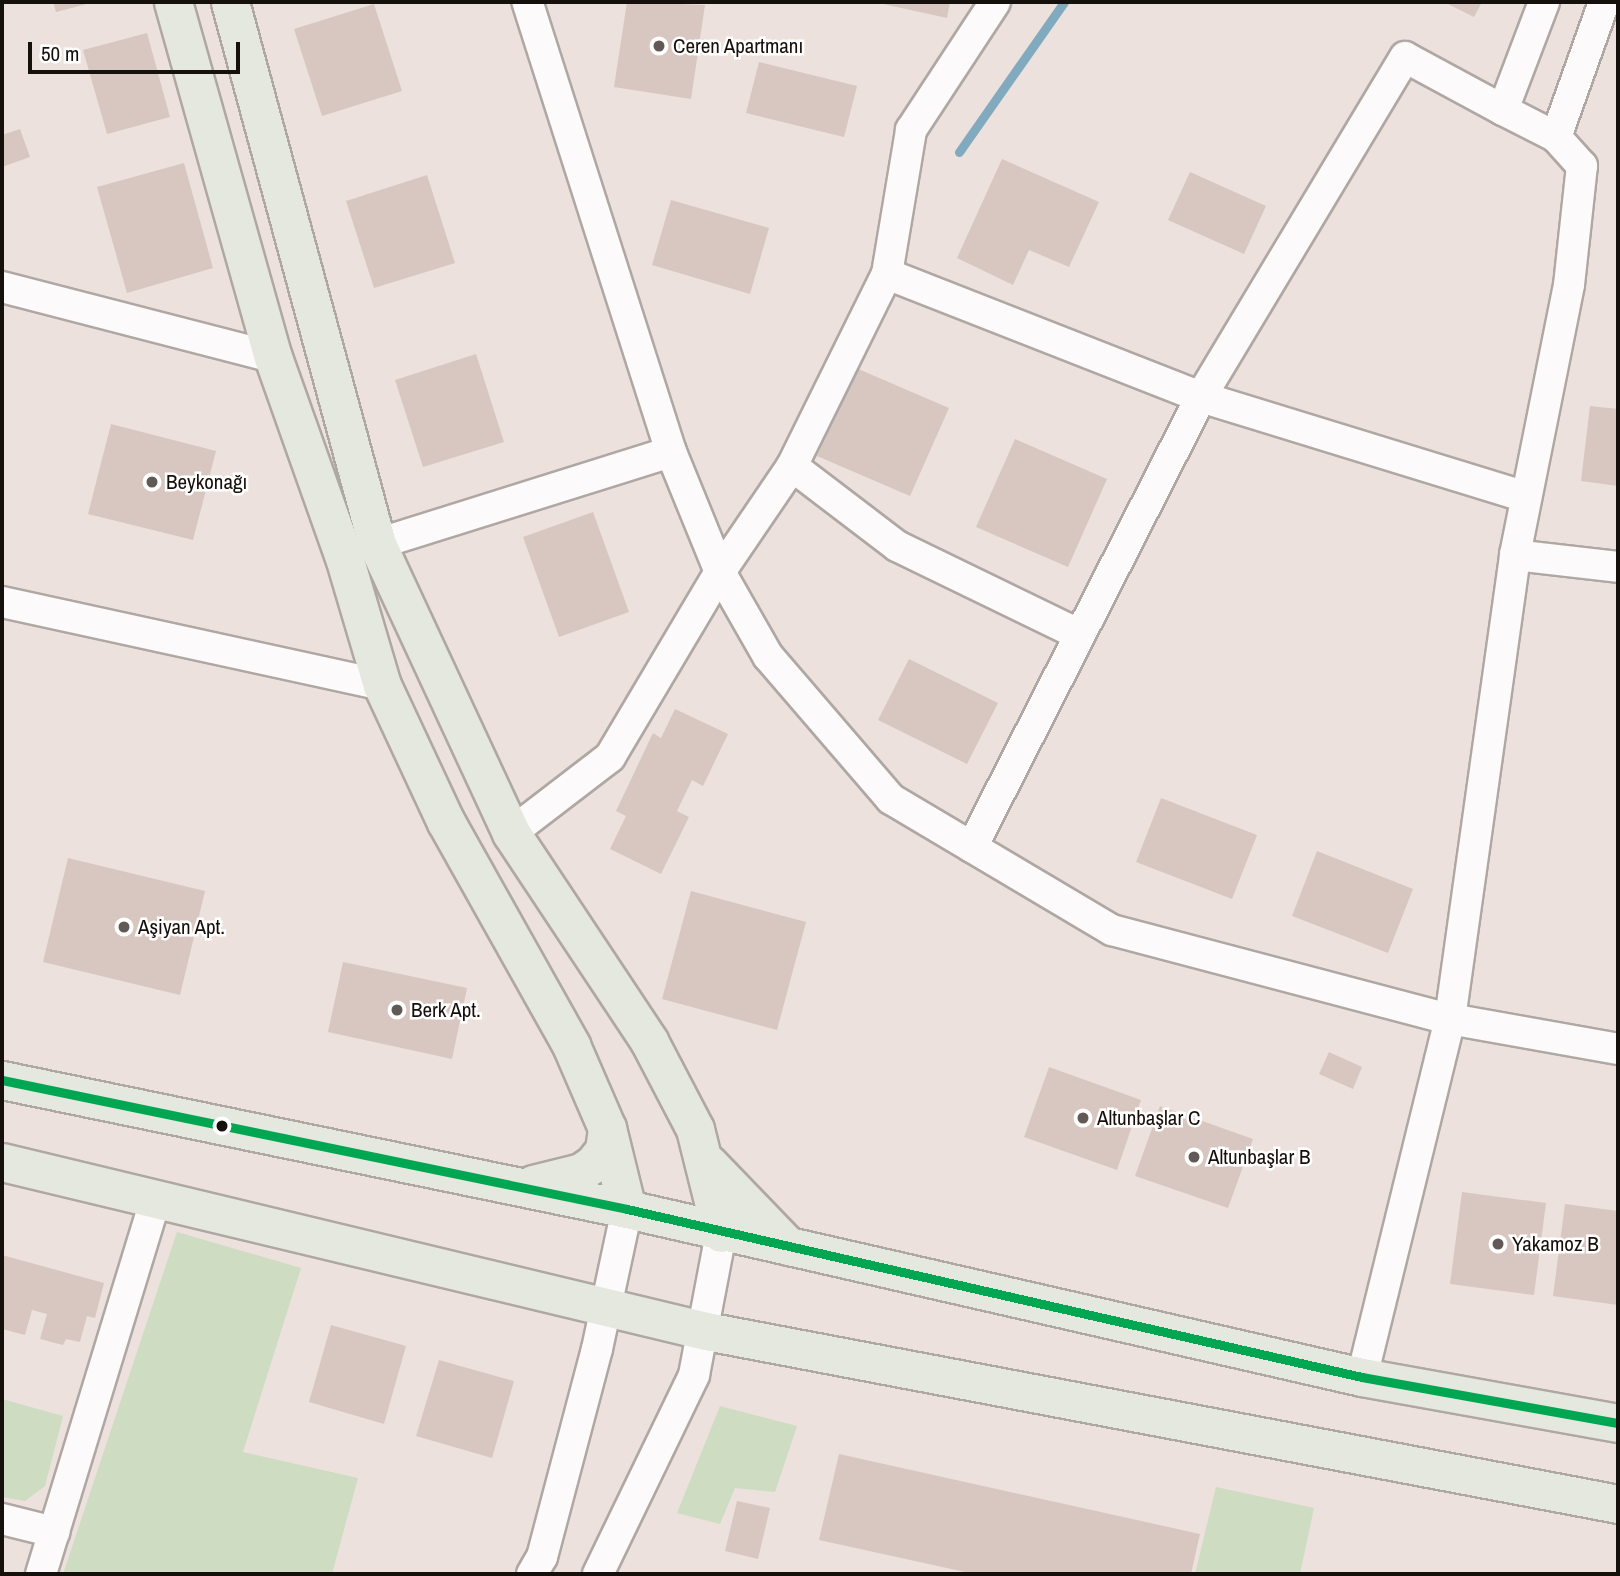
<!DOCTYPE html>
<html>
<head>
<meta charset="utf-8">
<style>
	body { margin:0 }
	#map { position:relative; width:1620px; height:1576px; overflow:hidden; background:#ece1dc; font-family:"Archivo Narrow",sans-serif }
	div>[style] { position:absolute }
	.green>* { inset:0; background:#cedcc1 }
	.stream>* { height:9px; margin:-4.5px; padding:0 4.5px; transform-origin:4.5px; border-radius:4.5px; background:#82aabe }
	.building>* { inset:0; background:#d7c7c0 }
	.roads { filter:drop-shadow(2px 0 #afa7a3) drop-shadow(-2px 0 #afa7a3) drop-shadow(0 2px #afa7a3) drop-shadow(0 -2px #afa7a3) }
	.minor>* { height:30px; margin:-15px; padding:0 15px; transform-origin:15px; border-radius:15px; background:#fcfafa }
	.major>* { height:37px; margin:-18.5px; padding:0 18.5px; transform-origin:18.5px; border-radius:18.5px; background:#e5e8df }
	.bus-1>* { height:9px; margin:-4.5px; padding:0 4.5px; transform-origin:4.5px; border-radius:4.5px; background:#00a651 }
	.dots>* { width:19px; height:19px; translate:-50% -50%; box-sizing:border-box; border:4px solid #fff; border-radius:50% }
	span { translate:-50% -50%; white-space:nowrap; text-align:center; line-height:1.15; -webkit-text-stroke:5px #fff; paint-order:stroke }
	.poi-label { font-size:21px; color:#16100c }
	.left { translate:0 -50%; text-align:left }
	.frame { position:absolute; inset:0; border:4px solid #16100c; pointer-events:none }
	.scale { position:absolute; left:28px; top:42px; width:212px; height:32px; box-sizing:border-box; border:4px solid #16100c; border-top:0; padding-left:9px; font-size:21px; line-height:24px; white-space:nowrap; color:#16100c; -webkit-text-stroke:5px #fff; paint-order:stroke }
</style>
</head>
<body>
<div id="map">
	<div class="green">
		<div style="clip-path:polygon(177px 1232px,301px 1268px,243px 1452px,358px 1478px,332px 1574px,63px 1574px)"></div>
		<div style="clip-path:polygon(2px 1399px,63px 1416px,45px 1486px,25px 1501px,2px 1497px)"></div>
		<div style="clip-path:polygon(720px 1406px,797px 1426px,775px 1492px,735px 1488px,720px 1524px,677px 1513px)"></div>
		<div style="clip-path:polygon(1216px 1487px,1314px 1508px,1300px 1574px,1195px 1574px)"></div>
	</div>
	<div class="stream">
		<div style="left:959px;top:152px;width:183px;rotate:-55deg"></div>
	</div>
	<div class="building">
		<div style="clip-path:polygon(53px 2px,90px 2px,91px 3px,56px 12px)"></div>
		<div style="clip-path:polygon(627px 2px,705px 5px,691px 99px,614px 87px)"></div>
		<div style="clip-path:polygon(874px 2px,950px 2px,947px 18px)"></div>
		<div style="clip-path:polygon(1444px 2px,1482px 2px,1474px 17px)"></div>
		<div style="clip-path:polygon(374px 4px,402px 91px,322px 116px,294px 29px)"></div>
		<div style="clip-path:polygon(147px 33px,170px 117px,107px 134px,83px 50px)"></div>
		<div style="clip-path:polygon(759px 62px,857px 86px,844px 137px,746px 113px)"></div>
		<div style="clip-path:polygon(20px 129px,30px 157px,2px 167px,2px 135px)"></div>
		<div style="clip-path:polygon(1002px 159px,1099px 202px,1069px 267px,1029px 250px,1013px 285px,957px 258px)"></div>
		<div style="clip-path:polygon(184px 163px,213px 268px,127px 293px,97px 187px)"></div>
		<div style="clip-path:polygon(1190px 172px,1266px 206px,1244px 254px,1168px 220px)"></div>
		<div style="clip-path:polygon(427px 175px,455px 263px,374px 288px,346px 201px)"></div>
		<div style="clip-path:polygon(671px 200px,769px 228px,750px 294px,652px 265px)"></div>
		<div style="clip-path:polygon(476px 354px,504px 442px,423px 467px,395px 380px)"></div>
		<div style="clip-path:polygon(856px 368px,949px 408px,910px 496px,817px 456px)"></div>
		<div style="clip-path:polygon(1590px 406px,1618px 409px,1618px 486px,1581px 481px)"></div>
		<div style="clip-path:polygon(111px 424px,216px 451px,193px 540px,88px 514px)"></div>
		<div style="clip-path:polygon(1015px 439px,1107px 479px,1068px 567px,976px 527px)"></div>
		<div style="clip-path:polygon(593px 512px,629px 612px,559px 637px,523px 537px)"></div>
		<div style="clip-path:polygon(909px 659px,998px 703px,967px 764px,878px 720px)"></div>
		<div style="clip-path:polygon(675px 709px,728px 734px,703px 786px,692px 780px,677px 811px,689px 817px,661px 874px,610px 849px,626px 816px,616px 811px,653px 733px,661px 738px)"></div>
		<div style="clip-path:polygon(1161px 798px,1257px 835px,1232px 899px,1136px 862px)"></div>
		<div style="clip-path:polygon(1317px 851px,1413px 889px,1388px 953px,1292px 916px)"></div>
		<div style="clip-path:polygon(68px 858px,205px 891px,180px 995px,43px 962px)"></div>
		<div style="clip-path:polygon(691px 891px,806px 922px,777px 1030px,662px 999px)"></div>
		<div style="clip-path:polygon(343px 962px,467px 988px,452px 1059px,328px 1032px)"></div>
		<div style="clip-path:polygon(1329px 1052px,1362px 1067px,1353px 1089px,1319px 1074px)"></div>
		<div style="clip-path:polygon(1049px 1067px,1141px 1100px,1117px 1170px,1024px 1137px)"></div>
		<div style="clip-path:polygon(1160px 1106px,1253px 1139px,1228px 1208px,1135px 1176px)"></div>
		<div style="clip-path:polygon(1462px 1192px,1546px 1203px,1534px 1295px,1450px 1284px)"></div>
		<div style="clip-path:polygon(1565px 1204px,1618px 1211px,1618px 1305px,1553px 1296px)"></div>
		<div style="clip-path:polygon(2px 1255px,104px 1283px,95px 1318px,87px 1316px,80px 1342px,66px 1339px,63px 1345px,40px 1339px,47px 1314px,32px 1310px,25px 1335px,2px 1329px)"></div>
		<div style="clip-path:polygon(331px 1325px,406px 1346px,384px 1424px,309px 1402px)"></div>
		<div style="clip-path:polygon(439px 1360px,514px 1381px,492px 1458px,416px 1436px)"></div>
		<div style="clip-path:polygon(839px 1454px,1200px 1534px,1191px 1574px,974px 1574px,819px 1540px)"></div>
		<div style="clip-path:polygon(737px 1501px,770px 1508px,758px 1559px,725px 1551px)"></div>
	</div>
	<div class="roads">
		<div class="minor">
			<div style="left:1503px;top:110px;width:111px;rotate:-151.6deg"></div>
			<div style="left:1405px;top:57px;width:397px;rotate:121deg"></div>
			<div style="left:1201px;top:397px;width:340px;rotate:17.1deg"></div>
			<div style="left:1556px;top:137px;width:143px;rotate:-70.4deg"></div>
			<div style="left:887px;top:274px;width:337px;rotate:21.4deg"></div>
			<div style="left:1201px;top:397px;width:505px;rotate:116.97deg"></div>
			<div style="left:2px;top:287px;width:280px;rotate:14.5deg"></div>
			<div style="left:671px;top:452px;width:130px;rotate:67.8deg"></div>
			<div style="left:720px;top:572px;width:97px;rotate:60.3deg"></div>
			<div style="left:768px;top:656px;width:189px;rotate:49.3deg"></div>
			<div style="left:891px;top:799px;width:257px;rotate:30.7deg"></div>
			<div style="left:1112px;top:930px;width:350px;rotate:14.8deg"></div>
			<div style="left:1450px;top:1019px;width:171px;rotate:10.1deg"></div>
			<div style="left:792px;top:466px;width:132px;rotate:37.3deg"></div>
			<div style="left:897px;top:546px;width:203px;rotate:25.9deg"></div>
			<div style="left:377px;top:544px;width:308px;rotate:-17.4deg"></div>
			<div style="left:671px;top:452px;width:472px;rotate:-107.7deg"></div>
			<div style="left:1515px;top:555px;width:104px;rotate:6.6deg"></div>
			<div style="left:2px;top:602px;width:389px;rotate:12.3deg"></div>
			<div style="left:511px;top:833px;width:125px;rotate:-37.5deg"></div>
			<div style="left:610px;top:757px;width:215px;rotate:-59.3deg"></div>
			<div style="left:720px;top:572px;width:128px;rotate:-55.8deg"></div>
			<div style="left:792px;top:466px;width:214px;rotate:-63.7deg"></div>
			<div style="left:887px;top:274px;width:146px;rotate:-80.5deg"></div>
			<div style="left:911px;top:130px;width:153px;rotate:-56.7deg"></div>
			<div style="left:1362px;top:1377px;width:369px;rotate:-76.2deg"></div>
			<div style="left:1450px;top:1019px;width:469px;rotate:-82deg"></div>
			<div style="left:1515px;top:555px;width:275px;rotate:-78.7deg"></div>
			<div style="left:1569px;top:285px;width:120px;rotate:-83.8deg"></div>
			<div style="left:1582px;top:166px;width:39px;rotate:-132deg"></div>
			<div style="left:1556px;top:137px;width:59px;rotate:-153deg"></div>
			<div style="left:1503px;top:110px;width:116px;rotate:-69.2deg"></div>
			<div style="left:2px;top:1519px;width:54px;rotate:14deg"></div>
			<div style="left:41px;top:1574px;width:394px;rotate:-73deg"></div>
			<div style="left:532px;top:1574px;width:20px;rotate:-60deg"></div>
			<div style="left:542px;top:1557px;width:215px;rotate:-75.2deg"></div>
			<div style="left:597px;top:1349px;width:143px;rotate:-77.9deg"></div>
			<div style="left:598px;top:1574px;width:221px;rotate:-64.2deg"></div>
			<div style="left:694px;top:1375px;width:145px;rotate:-79.2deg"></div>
		</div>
		<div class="major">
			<div style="left:173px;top:2px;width:369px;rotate:74.3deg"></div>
			<div style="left:273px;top:357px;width:212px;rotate:70.5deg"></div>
			<div style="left:344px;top:557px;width:134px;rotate:73.5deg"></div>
			<div style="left:382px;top:685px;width:151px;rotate:65deg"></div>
			<div style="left:446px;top:822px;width:256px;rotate:60.7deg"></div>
			<div style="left:571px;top:1045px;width:90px;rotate:66.6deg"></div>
			<div style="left:607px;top:1128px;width:83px;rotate:76.1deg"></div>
			<div style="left:230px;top:2px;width:562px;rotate:74.83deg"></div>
			<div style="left:377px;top:544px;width:319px;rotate:65.1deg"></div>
			<div style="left:511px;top:833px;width:250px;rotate:56.4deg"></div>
			<div style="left:649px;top:1041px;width:99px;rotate:62.4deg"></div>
			<div style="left:695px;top:1129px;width:107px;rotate:76deg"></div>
			<div style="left:2px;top:1080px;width:638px;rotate:11.66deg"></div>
			<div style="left:627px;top:1209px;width:754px;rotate:12.88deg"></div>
			<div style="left:1362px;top:1377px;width:260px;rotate:10.2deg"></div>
			<div style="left:2px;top:1162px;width:724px;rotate:13.5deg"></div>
			<div style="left:706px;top:1331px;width:928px;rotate:10.74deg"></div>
			<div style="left:709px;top:1164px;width:114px;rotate:46.1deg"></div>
			<div style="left:533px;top:1184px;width:49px;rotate:-14deg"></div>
			<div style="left:581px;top:1172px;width:14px;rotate:-34deg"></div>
			<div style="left:593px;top:1164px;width:18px;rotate:-52deg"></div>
			<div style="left:604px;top:1150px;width:22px;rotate:-82deg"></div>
		</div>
	</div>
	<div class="bus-1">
		<div style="left:2px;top:1080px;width:638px;rotate:11.66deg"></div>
		<div style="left:627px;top:1209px;width:754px;rotate:12.88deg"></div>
		<div style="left:1362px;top:1377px;width:260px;rotate:10.2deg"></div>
	</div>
	<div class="dots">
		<div style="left:659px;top:46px;background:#615955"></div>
		<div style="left:152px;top:482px;background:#615955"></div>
		<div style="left:124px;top:927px;background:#615955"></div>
		<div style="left:397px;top:1010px;background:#615955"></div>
		<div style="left:1083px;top:1118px;background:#615955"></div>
		<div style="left:222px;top:1126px;background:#16100c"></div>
		<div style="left:1194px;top:1157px;background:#615955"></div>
		<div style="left:1498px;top:1244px;background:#615955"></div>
	</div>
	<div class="poi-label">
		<span class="left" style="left:673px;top:46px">Ceren Apartmanı</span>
		<span class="left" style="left:166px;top:482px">Beykonağı</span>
		<span class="left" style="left:138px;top:927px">Aşiyan Apt.</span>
		<span class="left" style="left:411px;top:1010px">Berk Apt.</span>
		<span class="left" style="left:1097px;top:1118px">Altunbaşlar C</span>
		<span class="left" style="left:1208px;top:1157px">Altunbaşlar B</span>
		<span class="left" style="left:1512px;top:1244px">Yakamoz B</span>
	</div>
	<div class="frame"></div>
	<div class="scale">50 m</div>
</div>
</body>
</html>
